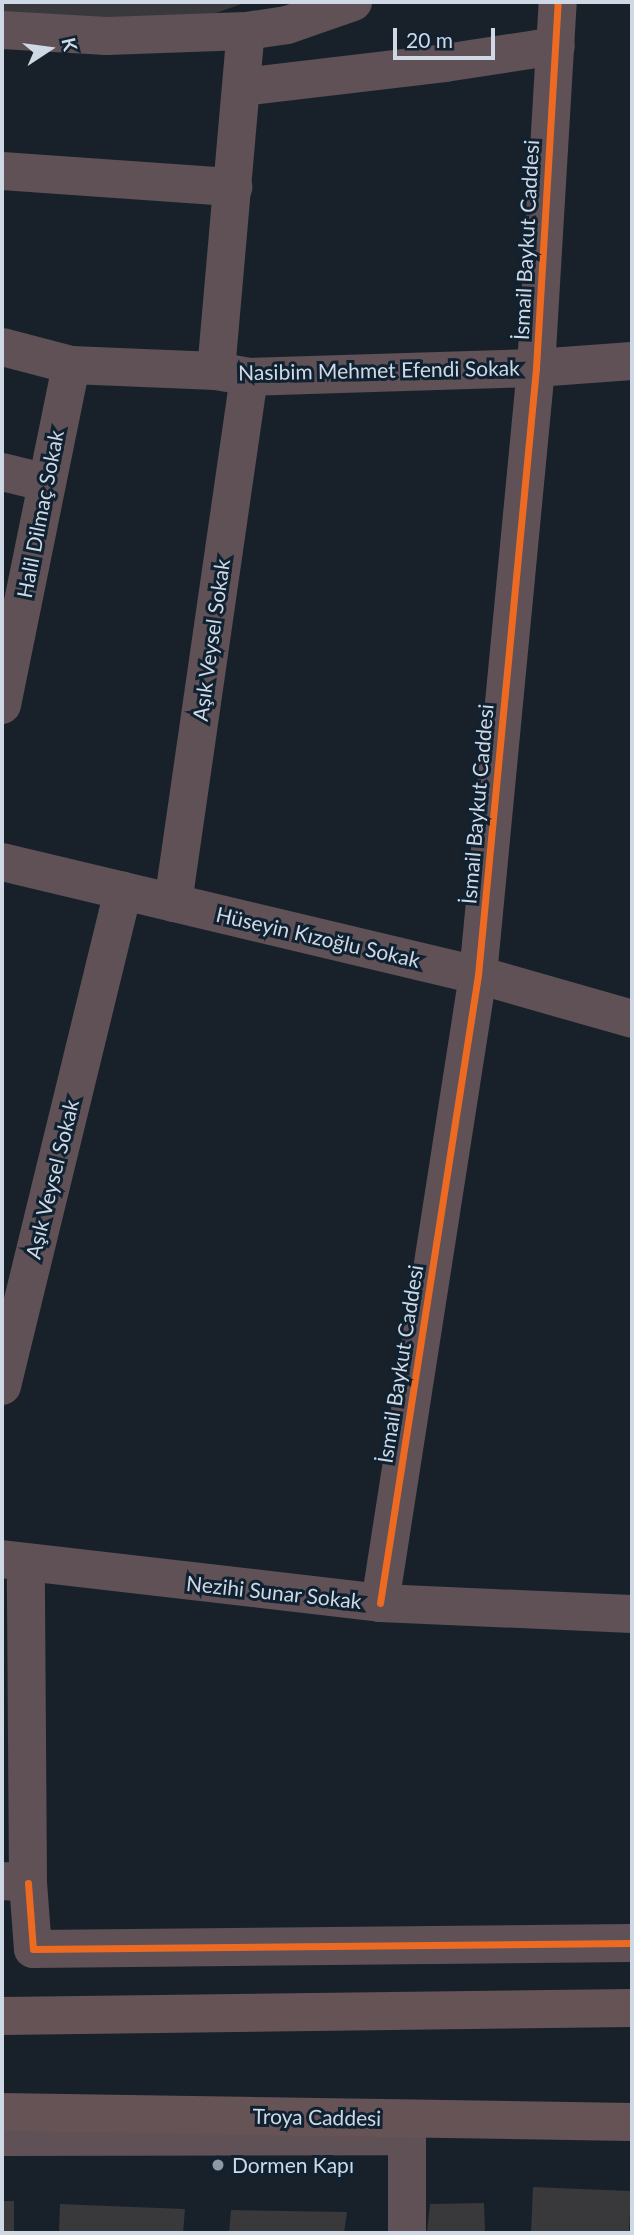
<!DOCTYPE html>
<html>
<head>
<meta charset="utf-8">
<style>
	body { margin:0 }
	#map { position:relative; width:634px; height:2235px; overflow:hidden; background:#182129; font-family:Lato,sans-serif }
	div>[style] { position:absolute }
	.building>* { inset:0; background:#39383b }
	.minor>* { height:38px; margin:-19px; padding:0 19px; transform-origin:19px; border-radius:19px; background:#5f5155 }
	.tertiary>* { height:38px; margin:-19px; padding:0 19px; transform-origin:19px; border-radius:19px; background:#5f5155 }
	.secondary>* { height:38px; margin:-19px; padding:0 19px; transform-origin:19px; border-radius:19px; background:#665356 }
	.cycleway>* { height:7px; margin:-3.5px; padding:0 3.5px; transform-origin:3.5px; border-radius:3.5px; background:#ed6a23 }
	.dots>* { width:19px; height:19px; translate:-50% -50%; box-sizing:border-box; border:4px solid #102131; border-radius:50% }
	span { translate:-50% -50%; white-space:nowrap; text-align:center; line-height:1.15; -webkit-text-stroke:6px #102131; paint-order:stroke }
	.street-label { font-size:21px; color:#cfd9e5 }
	.poi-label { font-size:21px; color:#cfd9e5 }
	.left { translate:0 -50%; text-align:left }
	.frame { position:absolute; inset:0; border:4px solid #cfd9e5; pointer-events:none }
	.north { position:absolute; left:14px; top:14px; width:70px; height:70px; -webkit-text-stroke:5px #102131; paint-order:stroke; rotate:77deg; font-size:19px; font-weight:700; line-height:28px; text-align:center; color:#cfd9e5 }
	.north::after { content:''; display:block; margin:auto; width:24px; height:32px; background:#cfd9e5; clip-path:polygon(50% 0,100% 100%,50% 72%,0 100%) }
	.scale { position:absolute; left:393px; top:28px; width:102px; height:32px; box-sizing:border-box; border:4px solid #cfd9e5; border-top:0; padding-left:9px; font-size:21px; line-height:24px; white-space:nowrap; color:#cfd9e5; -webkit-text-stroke:5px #102131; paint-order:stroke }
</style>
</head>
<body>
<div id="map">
	<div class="building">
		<div style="clip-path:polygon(2px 2px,247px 2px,191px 22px,2px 14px)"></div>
		<div style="clip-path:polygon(533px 2187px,631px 2191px,629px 2233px,531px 2233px)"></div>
		<div style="clip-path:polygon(2px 2201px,14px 2201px,14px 2233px,2px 2233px)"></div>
		<div style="clip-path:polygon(484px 2203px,485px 2233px,427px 2233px,430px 2204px)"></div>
		<div style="clip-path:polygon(60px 2204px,185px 2209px,183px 2233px,59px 2233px)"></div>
		<div style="clip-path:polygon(231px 2210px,347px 2212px,344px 2233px,229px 2233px)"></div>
	</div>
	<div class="minor">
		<div style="left:2px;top:30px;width:105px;rotate:3.3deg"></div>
		<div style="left:107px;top:36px;width:139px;rotate:-2.1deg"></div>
		<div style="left:246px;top:31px;width:41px;rotate:-8.3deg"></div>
		<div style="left:287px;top:25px;width:70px;rotate:-19.2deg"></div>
		<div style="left:242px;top:87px;width:204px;rotate:-6.7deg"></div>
		<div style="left:445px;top:63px;width:112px;rotate:-8.7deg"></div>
		<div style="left:2px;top:171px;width:232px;rotate:4deg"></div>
		<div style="left:2px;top:347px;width:71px;rotate:14.6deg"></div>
		<div style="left:71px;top:365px;width:145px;rotate:2.4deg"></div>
		<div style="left:216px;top:371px;width:34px;rotate:10deg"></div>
		<div style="left:249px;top:377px;width:287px;rotate:-1.8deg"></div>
		<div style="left:536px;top:368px;width:96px;rotate:-4.2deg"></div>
		<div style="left:216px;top:371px;width:341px;rotate:-85deg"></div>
		<div style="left:2px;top:472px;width:46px;rotate:13.7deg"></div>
		<div style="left:2px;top:705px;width:347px;rotate:-78.5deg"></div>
		<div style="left:2px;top:862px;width:489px;rotate:13.4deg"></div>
		<div style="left:478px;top:975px;width:160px;rotate:15.9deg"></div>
		<div style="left:173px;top:903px;width:531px;rotate:-81.78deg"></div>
		<div style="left:2px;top:1386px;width:510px;rotate:-76.26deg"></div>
		<div style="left:2px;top:1559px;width:381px;rotate:6.6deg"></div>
		<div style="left:380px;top:1603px;width:252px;rotate:2.5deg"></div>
		<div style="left:2px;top:1881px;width:26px;rotate:4deg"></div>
		<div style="left:28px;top:1883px;width:319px;rotate:-90.4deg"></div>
		<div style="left:28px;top:1883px;width:66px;rotate:85.7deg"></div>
		<div style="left:33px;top:1949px;width:599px;rotate:-0.57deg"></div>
		<div style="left:2px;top:2137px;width:405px;rotate:-0.1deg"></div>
		<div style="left:407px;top:2136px;width:97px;rotate:90deg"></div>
	</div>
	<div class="tertiary">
		<div style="left:380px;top:1603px;width:636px;rotate:-81.13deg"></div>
		<div style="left:478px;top:975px;width:610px;rotate:-84.54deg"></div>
		<div style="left:536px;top:368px;width:367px;rotate:-86.6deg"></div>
	</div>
	<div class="secondary">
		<div style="left:2px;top:2016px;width:630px;rotate:-0.73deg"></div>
		<div style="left:2px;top:2112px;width:630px;rotate:0.91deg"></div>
	</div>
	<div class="cycleway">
		<div style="left:380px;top:1603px;width:636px;rotate:-81.13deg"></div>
		<div style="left:478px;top:975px;width:610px;rotate:-84.54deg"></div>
		<div style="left:536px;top:368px;width:367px;rotate:-86.6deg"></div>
		<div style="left:28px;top:1883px;width:66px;rotate:85.7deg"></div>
		<div style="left:33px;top:1949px;width:599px;rotate:-0.57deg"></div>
	</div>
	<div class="dots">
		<div style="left:218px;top:2165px;background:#8f99a3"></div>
	</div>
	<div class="street-label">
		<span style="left:526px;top:240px;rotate:-87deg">İsmail Baykut Caddesi</span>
		<span style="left:379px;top:370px;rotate:-1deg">Nasibim Mehmet Efendi Sokak</span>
		<span style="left:40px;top:514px;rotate:-79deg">Halil Dilmaç Sokak</span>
		<span style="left:211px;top:640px;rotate:-82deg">Aşık Veysel Sokak</span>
		<span style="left:477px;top:804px;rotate:-85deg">İsmail Baykut Caddesi</span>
		<span style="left:318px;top:937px;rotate:13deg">Hüseyin Kızoğlu Sokak</span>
		<span style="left:52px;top:1179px;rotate:-76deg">Aşık Veysel Sokak</span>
		<span style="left:400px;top:1364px;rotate:-81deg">İsmail Baykut Caddesi</span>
		<span style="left:274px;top:1592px;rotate:6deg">Nezihi Sunar Sokak</span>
		<span style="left:317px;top:2117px;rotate:1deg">Troya Caddesi</span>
	</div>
	<div class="poi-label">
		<span class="left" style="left:232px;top:2165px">Dormen Kapı</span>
	</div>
	<div class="frame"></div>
	<div class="north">K</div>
	<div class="scale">20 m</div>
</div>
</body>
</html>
